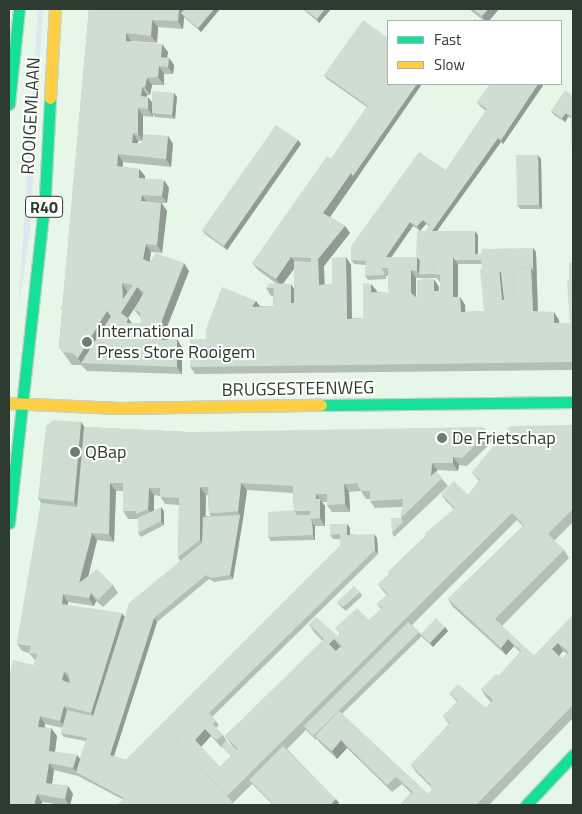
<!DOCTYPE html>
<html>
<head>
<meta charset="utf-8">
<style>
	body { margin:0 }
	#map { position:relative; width:582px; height:814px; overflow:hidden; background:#e6f7e8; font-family:"Titillium Web",sans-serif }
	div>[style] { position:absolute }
	.green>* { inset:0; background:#e0e6f1 }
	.roads { filter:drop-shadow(1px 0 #c4d2c6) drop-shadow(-1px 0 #c4d2c6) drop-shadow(0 1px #c4d2c6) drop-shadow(0 -1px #c4d2c6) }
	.fast>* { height:11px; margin:-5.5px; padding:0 5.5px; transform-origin:5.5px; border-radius:5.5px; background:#16e098 }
	.slow>* { height:11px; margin:-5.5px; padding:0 5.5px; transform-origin:5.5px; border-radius:5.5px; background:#ffcf43 }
	.wall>* { inset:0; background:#b3bfb5 }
	.shaded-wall>* { inset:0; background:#929b93 }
	.building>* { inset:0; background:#d0ded2 }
	.dots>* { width:14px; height:14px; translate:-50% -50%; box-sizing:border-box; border:2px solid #fff; border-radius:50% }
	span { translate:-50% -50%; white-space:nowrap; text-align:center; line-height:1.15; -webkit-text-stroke:4px #fff; paint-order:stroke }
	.shield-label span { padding:1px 4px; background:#fff; border:1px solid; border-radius:4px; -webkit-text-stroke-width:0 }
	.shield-label { font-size:16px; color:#2e3b30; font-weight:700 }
	.street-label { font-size:18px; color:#2e3b30 }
	.poi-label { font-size:18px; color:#2e3b30 }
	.left { translate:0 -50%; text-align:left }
	.frame { position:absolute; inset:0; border:10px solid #2e3b30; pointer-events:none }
	.legend { position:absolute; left:387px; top:20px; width:175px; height:65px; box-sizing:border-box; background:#fff; border:1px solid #abb1ac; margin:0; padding:6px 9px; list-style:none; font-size:15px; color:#2e3b30 }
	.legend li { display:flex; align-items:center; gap:10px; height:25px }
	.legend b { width:25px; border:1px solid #abb1ac }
</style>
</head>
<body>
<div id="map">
	<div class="green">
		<div style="clip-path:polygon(38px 9px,43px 9px,30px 230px,18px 313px)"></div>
	</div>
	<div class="roads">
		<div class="fast">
			<div style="left:9px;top:104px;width:96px;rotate:-84deg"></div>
			<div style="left:321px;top:405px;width:252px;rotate:-0.7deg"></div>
			<div style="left:9px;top:523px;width:330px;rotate:-83.7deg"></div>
			<div style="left:45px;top:195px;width:97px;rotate:-87deg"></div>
			<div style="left:526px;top:805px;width:69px;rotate:-46.8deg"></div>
		</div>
		<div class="slow">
			<div style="left:50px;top:98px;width:89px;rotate:-86.8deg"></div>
			<div style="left:9px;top:403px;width:110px;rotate:2.6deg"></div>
			<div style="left:119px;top:408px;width:202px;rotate:-0.9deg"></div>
		</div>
	</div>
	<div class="wall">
		<div style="clip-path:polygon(evenodd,89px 9px,220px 9px,201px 32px,184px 17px,183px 29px,158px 27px,157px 43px,131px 41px,131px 42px,168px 52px,167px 57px,169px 58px,174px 65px,173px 74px,164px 74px,164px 85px,152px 85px,150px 95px,147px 95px,147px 97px,152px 102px,174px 93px,177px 97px,175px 119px,155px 117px,153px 114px,153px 117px,143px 116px,143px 135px,168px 136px,173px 144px,171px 167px,123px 162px,123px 167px,139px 169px,145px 176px,145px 179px,164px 180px,169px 188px,167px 203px,162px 203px,167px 211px,162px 253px,151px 252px,149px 262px,189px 271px,167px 327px,167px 340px,182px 347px,182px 374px,87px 371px,81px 365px,72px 365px,59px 347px,89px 9px,138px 141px,142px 141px,142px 143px,138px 143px,138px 141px,89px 9px,143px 295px,134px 310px,141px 318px,141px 323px,132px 323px,128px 318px,143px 295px)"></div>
		<div style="clip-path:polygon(303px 9px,331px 9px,319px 23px)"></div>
		<div style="clip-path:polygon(469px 9px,499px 9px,489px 21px,484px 21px)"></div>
		<div style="clip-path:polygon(evenodd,324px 75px,422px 84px,330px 217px,345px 226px,350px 233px,324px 266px,324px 285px,332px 284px,346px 257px,351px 265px,352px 318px,363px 318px,377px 291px,377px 292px,389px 293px,388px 276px,386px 276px,386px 279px,368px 280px,365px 276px,366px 265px,354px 264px,351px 260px,446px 170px,486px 111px,480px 106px,477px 102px,505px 84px,544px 84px,503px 144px,501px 142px,437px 231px,478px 235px,478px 254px,533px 248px,536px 252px,538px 312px,559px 320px,559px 323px,570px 323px,569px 281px,573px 262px,573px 370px,195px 374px,190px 367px,206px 339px,256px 301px,260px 306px,273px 306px,273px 296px,271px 296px,266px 288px,277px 284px,258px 270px,252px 263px,331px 159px,367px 107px,327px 79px,324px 75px,426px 224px,429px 226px,426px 231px,416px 257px,392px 257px,413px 226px,420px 231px,426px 224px,324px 75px,458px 264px,482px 264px,484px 311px,465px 312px,465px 305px,460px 297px,458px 297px,458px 264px,324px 75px,294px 269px,294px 288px,283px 284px,294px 269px,324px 75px,416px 278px,436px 278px,440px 282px,440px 291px,439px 291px,439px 287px,417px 298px,416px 297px,416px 278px)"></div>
		<div style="clip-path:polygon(573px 96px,571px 118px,568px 117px,565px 122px,554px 115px,551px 111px)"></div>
		<div style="clip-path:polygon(298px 140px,301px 144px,227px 250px,205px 234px,202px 230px)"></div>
		<div style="clip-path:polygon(541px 159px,542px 209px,520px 209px,517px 205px)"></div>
		<div style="clip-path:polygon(evenodd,81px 422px,84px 427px,187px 432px,488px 434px,492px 442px,467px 466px,459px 465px,458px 471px,437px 470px,437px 473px,448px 486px,394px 537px,392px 533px,401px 518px,402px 507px,375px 508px,370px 501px,370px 499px,366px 499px,361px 491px,349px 492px,350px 512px,332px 512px,327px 505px,327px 502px,322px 502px,325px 506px,325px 526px,315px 526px,315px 540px,271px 541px,268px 537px,294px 510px,293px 493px,247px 490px,243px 519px,233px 579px,214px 582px,209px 579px,157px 622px,114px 756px,126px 760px,340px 546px,340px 539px,333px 539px,330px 535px,347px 524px,350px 528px,350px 534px,377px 538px,378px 554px,212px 717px,219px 725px,216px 728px,223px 735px,228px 743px,234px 748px,225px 736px,323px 641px,314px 632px,309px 624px,338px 636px,340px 634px,335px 628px,369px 620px,381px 609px,377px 604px,387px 595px,383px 591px,378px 584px,390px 574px,388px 572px,454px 509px,446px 501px,441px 494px,468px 495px,479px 481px,472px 472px,573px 425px,573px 522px,554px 541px,564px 550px,569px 558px,502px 626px,534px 656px,573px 615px,573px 718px,489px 805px,400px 805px,411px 793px,402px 784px,392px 792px,347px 748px,337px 759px,320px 743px,317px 739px,316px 740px,306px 730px,287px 749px,339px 803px,336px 805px,273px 805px,252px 784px,233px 803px,122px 799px,78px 776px,54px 770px,52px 784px,68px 786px,73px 794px,70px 805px,62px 805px,42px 802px,41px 805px,9px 805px,35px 660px,29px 653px,22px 651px,17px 644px,41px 503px,38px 498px,81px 422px,116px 491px,123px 491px,123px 511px,128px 519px,138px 519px,138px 533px,141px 537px,164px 525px,164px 511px,154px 511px,154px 495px,160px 496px,165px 504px,179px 505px,178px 557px,180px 561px,124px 617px,68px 605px,68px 602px,94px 606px,96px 601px,103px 607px,118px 593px,113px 585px,88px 576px,97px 540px,114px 542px,116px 491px,81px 422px,206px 495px,208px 495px,209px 513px,211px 516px,205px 516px,206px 495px,81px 422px,517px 520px,523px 526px,448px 599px,453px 607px,506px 655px,514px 646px,520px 652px,499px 676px,481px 689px,486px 697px,491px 702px,486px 708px,449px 693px,457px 702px,443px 716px,449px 724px,411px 765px,416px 772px,431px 787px,432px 790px,428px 794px,342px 714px,422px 636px,419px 632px,412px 625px,517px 520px,81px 422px,340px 647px,341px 648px,337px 652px,336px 651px,340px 647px,81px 422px,563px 651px,567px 654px,562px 659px,559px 655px,563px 651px,81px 422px,45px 724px,63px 728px,61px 733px,64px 737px,86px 741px,80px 759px,77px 755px,55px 752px,57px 736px,45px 727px,45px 724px,81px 422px,211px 736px,222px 748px,223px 747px,231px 756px,220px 767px,201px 747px,211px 736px)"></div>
		<div style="clip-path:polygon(360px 592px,362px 596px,346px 611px,340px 606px,337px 602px)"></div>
		<div style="clip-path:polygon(445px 627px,448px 631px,433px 647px,423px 638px,421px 634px)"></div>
	</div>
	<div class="shaded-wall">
		<div style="clip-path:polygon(179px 9px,191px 9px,181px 13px,184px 17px,183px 29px,178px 21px)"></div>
		<div style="clip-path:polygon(214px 9px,220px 9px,201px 32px,198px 28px)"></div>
		<div style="clip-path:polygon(325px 9px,331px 9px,319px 23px,317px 19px)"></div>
		<div style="clip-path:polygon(488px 9px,499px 9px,489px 21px,485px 21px,482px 16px)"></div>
		<div style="clip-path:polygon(152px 20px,158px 27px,157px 43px,151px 36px)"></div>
		<div style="clip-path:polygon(126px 33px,131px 41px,131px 49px,126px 41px)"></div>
		<div style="clip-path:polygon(162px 44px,168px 52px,166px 64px,161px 57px)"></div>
		<div style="clip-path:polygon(169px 58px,174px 65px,173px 74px,168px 67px)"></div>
		<div style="clip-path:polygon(159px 66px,164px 74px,164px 85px,158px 77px)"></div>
		<div style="clip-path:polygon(147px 78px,152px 85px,150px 95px,145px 87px)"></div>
		<div style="clip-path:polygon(417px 84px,422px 84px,328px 220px,323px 213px,351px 173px)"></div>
		<div style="clip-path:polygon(538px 84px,544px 84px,503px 144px,501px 140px)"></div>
		<div style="clip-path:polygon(142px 87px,147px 95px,147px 104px,141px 96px)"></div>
		<div style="clip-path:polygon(174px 93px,177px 97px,175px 119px,172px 115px)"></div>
		<div style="clip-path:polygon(148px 97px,154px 105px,152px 113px,153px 114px,153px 117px,148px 109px)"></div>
		<div style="clip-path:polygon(138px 108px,143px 116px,143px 141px,138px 134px)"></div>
		<div style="clip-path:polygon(566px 113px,568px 117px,565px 122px,562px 118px)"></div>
		<div style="clip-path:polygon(133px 133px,138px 141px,137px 150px,132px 143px)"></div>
		<div style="clip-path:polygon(168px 136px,173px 144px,171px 167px,166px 159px)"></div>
		<div style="clip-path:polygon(498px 138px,501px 142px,434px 235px,432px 231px)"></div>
		<div style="clip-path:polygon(298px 140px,301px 144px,227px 250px,224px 246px)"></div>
		<div style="clip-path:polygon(118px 154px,123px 162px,122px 174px,117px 166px)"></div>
		<div style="clip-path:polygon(538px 155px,541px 159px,542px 209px,539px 205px)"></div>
		<div style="clip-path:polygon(139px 169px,145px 176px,145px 186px,139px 178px)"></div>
		<div style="clip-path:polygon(164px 180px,169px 188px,167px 203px,162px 196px)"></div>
		<div style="clip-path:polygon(142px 195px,147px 202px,141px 201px)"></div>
		<div style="clip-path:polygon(161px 203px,167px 211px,162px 253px,157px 245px)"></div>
		<div style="clip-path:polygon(423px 220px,426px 224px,420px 231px,417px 226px)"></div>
		<div style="clip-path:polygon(410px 222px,413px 226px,386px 264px,384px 260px)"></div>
		<div style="clip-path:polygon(345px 226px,350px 233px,324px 266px,325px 293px,319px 285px,318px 259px)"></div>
		<div style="clip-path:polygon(475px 231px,478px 235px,478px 258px,475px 254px)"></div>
		<div style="clip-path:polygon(146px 244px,151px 252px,149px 267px,143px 259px)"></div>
		<div style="clip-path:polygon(533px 248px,536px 252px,538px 319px,533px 311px,531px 267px)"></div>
		<div style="clip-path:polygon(291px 257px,297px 265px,281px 286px,276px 279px)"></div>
		<div style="clip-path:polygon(346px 257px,351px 265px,352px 326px,347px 319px)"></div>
		<div style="clip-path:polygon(417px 257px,422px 265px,419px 274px,417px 271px)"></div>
		<div style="clip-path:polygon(453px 257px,458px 264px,458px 305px,453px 297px)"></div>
		<div style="clip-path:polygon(184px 263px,189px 271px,167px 327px,168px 347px,162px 340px,162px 320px)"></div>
		<div style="clip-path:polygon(499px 269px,504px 276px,505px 304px,502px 300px)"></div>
		<div style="clip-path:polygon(411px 270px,416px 278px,416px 301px,411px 293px)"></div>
		<div style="clip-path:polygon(434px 279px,439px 287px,439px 299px,434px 291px)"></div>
		<div style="clip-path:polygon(122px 283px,127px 291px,128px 302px,137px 287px,143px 295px,128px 318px,133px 325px,127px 323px,121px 313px,123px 299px)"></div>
		<div style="clip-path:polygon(291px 284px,296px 292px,296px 307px,291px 303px)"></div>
		<div style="clip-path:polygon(371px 284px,377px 291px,376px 300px,371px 292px)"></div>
		<div style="clip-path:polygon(460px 297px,465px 305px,466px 320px,461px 312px)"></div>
		<div style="clip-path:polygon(256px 301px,262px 309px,252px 307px)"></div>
		<div style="clip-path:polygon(107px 311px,116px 324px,81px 363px,78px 358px)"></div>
		<div style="clip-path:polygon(554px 312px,559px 320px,560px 331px,554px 323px)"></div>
		<div style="clip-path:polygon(177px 339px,182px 347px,182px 374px,177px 367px)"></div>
		<div style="clip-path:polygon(81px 422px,90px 435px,83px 514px,74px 502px)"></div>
		<div style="clip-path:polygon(483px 427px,488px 434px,492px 442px,486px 435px)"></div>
		<div style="clip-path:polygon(453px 457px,459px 465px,458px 471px,453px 463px)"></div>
		<div style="clip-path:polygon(432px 463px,437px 470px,437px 484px,431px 476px)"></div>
		<div style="clip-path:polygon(110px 483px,116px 491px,114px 542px,109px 534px)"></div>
		<div style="clip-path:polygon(241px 483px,247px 490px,243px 519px,233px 579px,230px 575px,240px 515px,238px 511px)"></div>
		<div style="clip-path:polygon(344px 484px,349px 492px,350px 512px,345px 504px)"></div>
		<div style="clip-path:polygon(200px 487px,206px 495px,205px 547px,200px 540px)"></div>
		<div style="clip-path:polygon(149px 488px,154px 495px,154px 516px,148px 509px)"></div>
		<div style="clip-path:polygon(316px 494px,325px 506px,325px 526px,320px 518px,316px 499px)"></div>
		<div style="clip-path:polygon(161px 507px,164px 511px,164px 525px,161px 521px)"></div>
		<div style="clip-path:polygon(312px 522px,315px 526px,315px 540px,313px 535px)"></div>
		<div style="clip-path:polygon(347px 524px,350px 528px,350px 539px,347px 535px)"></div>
		<div style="clip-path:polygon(92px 533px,97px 540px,85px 590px,79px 583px)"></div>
		<div style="clip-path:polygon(374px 534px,377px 538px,378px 554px,375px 550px)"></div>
		<div style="clip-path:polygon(91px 593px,96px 601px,94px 606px,89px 598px)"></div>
		<div style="clip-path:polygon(63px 594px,68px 602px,68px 612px,62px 604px)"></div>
		<div style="clip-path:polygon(122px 613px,127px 620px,96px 720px,91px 713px)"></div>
		<div style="clip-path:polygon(154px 618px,157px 622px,113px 759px,110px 755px)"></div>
		<div style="clip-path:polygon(445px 627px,448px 631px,433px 647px,430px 643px)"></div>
		<div style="clip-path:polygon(334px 639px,340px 647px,335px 652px,329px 644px)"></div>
		<div style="clip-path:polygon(508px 639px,514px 646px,506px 655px,501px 648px)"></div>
		<div style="clip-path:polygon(558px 643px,563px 651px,558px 657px,552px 649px)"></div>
		<div style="clip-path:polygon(64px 672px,69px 679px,68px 688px,62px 680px)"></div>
		<div style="clip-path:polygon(64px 706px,69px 714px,66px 729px,60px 721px)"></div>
		<div style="clip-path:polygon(40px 716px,45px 724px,44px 734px,38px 727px)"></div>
		<div style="clip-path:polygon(51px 728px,57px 736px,54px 758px,49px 751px)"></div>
		<div style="clip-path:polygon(205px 729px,211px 736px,200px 748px,195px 740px)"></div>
		<div style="clip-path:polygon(341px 740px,347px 748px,337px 759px,332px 751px)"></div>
		<div style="clip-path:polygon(77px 755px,83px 763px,76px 772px,73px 768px)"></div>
		<div style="clip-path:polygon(49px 763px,54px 770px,51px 790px,46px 783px)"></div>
		<div style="clip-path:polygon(68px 786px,73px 794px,70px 805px,69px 805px,65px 799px)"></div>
		<div style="clip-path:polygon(37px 794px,42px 802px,41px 805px,34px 805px)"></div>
		<div style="clip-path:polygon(336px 799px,339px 803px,336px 805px,330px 805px)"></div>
	</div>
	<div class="building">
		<div style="clip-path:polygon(evenodd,89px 9px,179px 9px,178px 21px,152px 20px,151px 36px,126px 33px,126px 41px,162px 44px,161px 57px,169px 58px,168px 67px,159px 66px,158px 77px,147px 78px,145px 87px,142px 87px,141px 96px,148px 97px,148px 109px,138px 108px,138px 134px,133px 133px,132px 143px,142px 143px,143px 134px,168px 136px,166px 159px,118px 154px,117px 166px,139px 169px,139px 178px,164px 180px,162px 196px,142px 195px,141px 201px,161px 203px,157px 245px,146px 244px,143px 259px,150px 262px,156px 253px,184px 263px,162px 320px,162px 340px,177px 339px,177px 367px,81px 363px,111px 316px,107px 311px,62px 308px,89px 9px,122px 283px,133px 285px,123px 299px,122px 283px,89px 9px,137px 287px,144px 292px,134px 310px,140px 312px,141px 323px,127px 323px,128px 318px,121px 313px,137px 287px)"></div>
		<div style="clip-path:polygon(185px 9px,214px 9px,198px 28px,181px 13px)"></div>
		<div style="clip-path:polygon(305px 9px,325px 9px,317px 19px)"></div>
		<div style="clip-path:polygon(473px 9px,488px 9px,482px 16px)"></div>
		<div style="clip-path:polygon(363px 20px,388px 38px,388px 84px,417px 84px,353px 176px,351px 173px,331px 159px,368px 106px,324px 75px)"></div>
		<div style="clip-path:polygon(490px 84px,502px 84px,504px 85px,505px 84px,538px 84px,501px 140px,498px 138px,432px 231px,475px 231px,475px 254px,481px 254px,482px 249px,533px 248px,533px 271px,531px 267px,513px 268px,514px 300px,504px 300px,501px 272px,499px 272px,499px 269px,482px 269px,481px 260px,455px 260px,453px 257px,434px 257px,433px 274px,419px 274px,420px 260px,417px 257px,416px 257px,417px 231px,426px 231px,430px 225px,423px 220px,417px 226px,410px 222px,386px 257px,381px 257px,381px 268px,384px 272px,384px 275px,365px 276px,366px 261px,351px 260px,351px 246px,419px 152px,446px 170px,487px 109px,477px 102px)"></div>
		<div style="clip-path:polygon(565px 90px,573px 96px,573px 214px,571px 116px,566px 113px,562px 118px,551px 111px)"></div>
		<div style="clip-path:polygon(152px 91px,174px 93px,172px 115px,152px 113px)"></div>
		<div style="clip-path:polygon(276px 125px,298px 140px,224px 246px,202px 230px)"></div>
		<div style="clip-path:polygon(516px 155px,538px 155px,539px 205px,517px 205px)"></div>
		<div style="clip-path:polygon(327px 156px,351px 173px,323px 213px,345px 226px,318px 259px,319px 285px,332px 284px,332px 258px,346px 257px,347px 319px,363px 318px,363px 283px,371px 284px,371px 292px,389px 293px,388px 268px,381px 268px,381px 257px,417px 257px,417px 271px,411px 270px,411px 293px,417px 298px,417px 281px,425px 278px,434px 279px,434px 291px,440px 291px,440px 275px,433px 274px,434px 257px,453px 257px,453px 297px,460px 297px,461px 312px,484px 311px,480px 269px,499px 269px,502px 300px,514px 300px,513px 268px,531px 267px,533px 311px,554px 312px,554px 323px,570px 323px,567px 281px,573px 280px,573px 362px,190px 367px,190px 339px,206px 339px,206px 329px,222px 287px,256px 301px,252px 307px,273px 306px,274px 288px,266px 288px,269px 283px,291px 284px,291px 303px,311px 303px,311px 258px,291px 257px,276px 279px,252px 263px)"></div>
		<div style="clip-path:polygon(294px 261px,311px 262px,311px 303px,294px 303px)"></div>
		<div style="clip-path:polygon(573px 262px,573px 280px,569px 281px,569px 263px)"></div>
		<div style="clip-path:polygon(60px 307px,107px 311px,78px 358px,72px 353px,63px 352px,59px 347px,62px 311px)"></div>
		<div style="clip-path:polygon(54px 420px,81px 422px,74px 502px,38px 498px,46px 426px)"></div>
		<div style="clip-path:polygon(evenodd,573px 425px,573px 509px,548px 534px,564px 550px,495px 619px,534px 656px,573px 615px,573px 705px,476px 805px,400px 805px,413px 792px,396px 777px,387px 785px,341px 740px,332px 751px,315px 736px,339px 711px,428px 794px,432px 790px,430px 784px,411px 765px,450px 723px,443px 716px,458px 701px,449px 693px,458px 684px,486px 708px,493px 700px,481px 689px,496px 674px,499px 676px,521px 651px,508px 639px,501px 648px,448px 599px,524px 525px,512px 513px,227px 796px,175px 740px,203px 713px,223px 735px,216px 740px,205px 729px,195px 740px,220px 767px,238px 749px,225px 736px,324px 639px,309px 624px,316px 617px,338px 636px,341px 634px,335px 628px,357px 608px,369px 620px,382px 608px,377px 604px,388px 594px,378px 584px,391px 574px,388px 572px,426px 536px,424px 534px,455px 508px,441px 494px,454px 481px,468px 495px,480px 480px,472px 472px,510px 426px,573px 425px,334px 639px,342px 646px,337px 652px,329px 644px,334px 639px,573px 425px,558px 643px,569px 652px,562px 659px,552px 649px,558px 643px)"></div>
		<div style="clip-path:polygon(evenodd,84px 427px,187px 432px,483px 427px,486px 435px,462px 458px,453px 457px,453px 463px,432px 463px,431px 476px,436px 471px,442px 478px,401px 518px,403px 499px,370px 501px,370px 491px,361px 491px,357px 483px,344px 484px,345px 504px,327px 505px,327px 494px,316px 494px,316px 499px,320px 499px,320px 518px,310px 519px,310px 511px,294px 511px,293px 486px,241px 483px,238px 511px,218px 513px,209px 513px,208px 487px,200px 487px,200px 540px,178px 557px,179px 498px,160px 497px,160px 488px,149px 488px,148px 509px,136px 514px,136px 511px,123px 511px,123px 483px,110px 483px,109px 534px,92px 533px,79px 583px,97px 569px,113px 585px,98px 600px,91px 593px,89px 598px,63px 594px,62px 604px,122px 613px,91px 713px,64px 706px,60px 721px,40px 716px,38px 727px,51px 728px,49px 751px,77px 755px,73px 768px,49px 763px,46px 783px,68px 786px,65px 799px,37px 794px,34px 805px,9px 805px,9px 679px,13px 660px,34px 665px,37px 654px,29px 653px,31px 646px,17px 644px,41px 503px,77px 507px,84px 427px,64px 672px,68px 673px,70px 683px,62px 680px,64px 672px)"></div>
		<div style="clip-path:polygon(161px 507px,161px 521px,138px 533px,138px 518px)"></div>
		<div style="clip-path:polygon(294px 510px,297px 515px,310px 515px,310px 519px,312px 522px,313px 535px,268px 537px,268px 512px)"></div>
		<div style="clip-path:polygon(240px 515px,230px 575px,211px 578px,206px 575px,154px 618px,110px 755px,126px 760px,340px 546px,340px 534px,330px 535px,330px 524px,347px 524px,347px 535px,374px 534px,375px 550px,209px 713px,216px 721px,213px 724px,203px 713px,175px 740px,235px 805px,117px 805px,124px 798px,76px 772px,87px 738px,61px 733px,67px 710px,93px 716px,129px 603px,202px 543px,203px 517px)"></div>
		<div style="clip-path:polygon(391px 518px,401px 518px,403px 522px,392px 533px)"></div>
		<div style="clip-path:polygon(354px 586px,360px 592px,343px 607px,337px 602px)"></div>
		<div style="clip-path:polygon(436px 618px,445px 627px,430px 643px,421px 634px)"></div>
		<div style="clip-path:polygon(408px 622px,419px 632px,313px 736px,304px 726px)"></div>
		<div style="clip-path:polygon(226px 741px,237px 750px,231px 756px,222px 745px)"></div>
		<div style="clip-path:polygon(283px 746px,336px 799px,330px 805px,274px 805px,249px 780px)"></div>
	</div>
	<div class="dots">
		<div style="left:87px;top:342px;background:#6e7d70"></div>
		<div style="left:442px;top:438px;background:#6e7d70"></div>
		<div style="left:75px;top:452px;background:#6e7d70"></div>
	</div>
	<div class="shield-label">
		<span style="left:44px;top:207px">R40</span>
	</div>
	<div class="street-label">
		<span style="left:31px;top:116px;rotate:-87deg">ROOIGEMLAAN</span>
		<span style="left:298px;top:389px;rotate:-1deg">BRUGSESTEENWEG</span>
	</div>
	<div class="poi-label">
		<span class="left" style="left:97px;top:342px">International<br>Press Store Rooigem</span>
		<span class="left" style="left:452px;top:438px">De Frietschap</span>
		<span class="left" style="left:85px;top:452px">QBap</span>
	</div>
	<div class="frame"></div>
	<ul class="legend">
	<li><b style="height:6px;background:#16e098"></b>Fast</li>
	<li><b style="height:6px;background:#ffcf43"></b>Slow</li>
	</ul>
</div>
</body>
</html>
